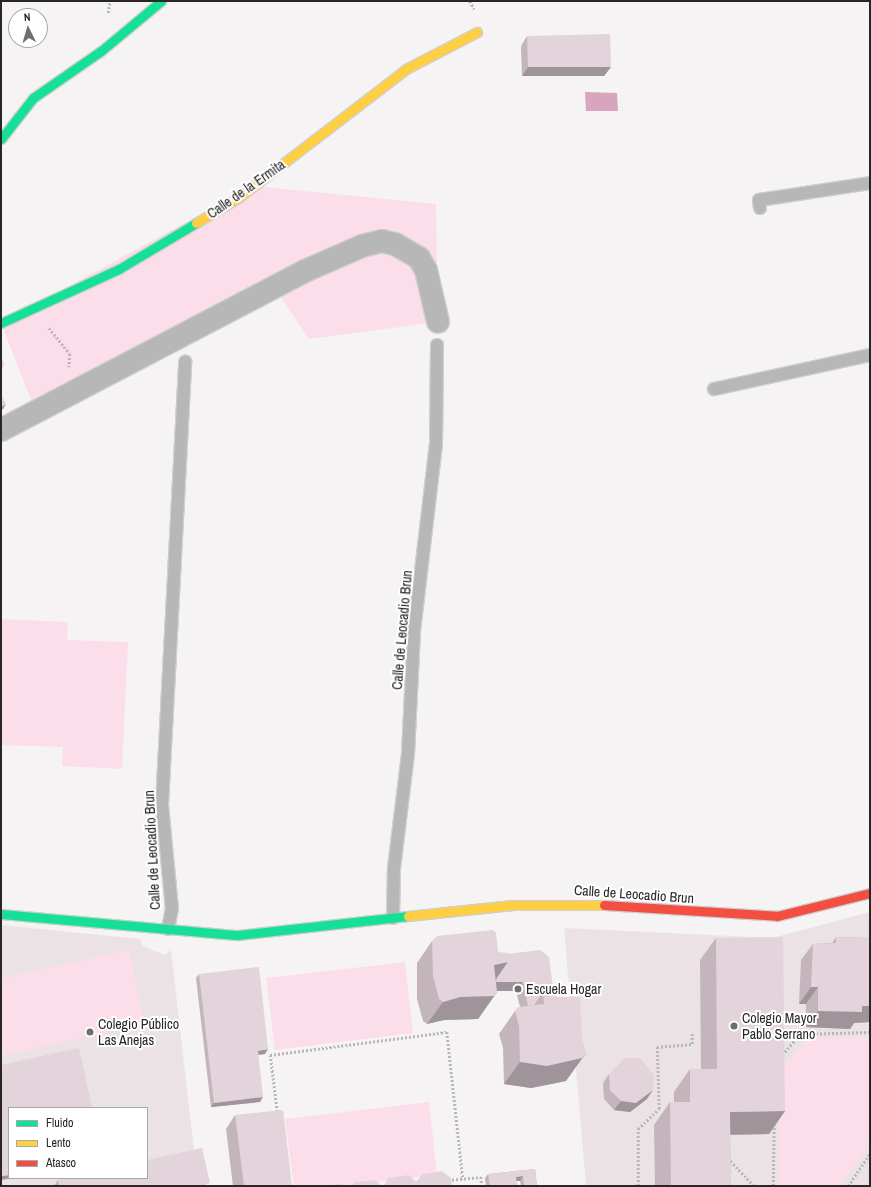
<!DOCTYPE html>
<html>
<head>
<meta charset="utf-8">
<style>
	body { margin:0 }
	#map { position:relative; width:871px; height:1187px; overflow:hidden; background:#f6f3f4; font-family:"Archivo Narrow",sans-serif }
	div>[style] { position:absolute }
	.built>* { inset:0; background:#ebe2e5 }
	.green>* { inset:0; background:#fbdeea }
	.water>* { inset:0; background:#d9a5bd }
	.path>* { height:2.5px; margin-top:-1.25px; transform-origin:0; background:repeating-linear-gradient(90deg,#b7b7b7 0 2px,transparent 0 4px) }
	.roads { filter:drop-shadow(1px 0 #d0cfcf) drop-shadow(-1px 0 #d0cfcf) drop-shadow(0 1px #d0cfcf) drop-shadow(0 -1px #d0cfcf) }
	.lane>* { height:12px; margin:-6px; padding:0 6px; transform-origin:6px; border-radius:6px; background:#b7b7b7 }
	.street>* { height:22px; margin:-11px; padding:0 11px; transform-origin:11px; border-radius:11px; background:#b7b7b7 }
	.fast>* { height:9px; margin:-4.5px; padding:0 4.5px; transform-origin:4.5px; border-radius:4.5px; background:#16e098 }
	.slow>* { height:9px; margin:-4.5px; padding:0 4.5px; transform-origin:4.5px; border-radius:4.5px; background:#ffcf43 }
	.jam>* { height:9px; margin:-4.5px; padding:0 4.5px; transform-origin:4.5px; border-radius:4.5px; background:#f24e42 }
	.wall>* { inset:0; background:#c3b5bb }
	.shaded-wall>* { inset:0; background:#9f9499 }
	.building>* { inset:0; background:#e3d3da }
	.dots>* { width:11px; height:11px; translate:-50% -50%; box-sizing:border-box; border:2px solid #fff; border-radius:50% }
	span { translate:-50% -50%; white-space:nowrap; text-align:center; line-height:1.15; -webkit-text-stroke:4px #fff; paint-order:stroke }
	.street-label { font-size:14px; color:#282627 }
	.poi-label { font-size:14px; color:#282627 }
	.left { translate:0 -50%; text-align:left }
	.frame { position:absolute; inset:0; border:2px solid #282627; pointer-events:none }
	.legend { position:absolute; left:8px; top:1107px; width:140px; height:72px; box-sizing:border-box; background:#fff; border:1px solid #a9a8a9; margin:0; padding:5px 7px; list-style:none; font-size:12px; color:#282627 }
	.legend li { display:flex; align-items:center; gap:8px; height:20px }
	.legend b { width:20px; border:1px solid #a9a8a9 }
	.north { position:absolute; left:8px; top:8px; width:40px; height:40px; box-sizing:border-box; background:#fff; border:1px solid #a9a8a9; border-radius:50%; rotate:355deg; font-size:11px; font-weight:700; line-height:16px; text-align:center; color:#282627 }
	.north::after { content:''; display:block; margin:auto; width:14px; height:18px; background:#706e6f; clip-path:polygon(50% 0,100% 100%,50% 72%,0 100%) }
</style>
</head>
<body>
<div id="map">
	<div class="built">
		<div style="clip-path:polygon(870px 912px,870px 1186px,586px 1186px,564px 928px,772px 938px)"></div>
		<div style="clip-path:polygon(evenodd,1px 925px,140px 939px,142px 945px,164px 955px,171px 950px,198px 1186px,1px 1186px,1px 925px,9px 1108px,147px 1108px,147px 1178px,9px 1178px,9px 1108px)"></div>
	</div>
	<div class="green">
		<div style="clip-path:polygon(253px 186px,436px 204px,438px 322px,309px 339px,274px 287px,36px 413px,1px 323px)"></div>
		<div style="clip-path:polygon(1px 619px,68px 622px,67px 640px,128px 642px,122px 769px,62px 766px,63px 747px,1px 745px)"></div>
		<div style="clip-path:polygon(129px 950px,145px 1024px,1px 1056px,1px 978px)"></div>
		<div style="clip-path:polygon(405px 962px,413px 1033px,275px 1050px,266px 978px)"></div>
		<div style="clip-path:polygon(870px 1036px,870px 1143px,841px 1186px,779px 1186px,779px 1071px,808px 1039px)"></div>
		<div style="clip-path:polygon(429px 1102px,437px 1175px,343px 1186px,294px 1186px,285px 1119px)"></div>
	</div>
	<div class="water">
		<div style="clip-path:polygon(585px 92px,617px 93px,618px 111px,586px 111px)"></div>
	</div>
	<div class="path">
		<div style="left:470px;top:1px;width:9px;rotate:63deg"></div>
		<div style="left:108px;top:13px;width:12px;rotate:-81deg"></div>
		<div style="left:49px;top:328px;width:33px;rotate:51deg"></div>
		<div style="left:70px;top:354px;width:13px;rotate:94deg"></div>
		<div style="left:782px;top:1055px;width:28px;rotate:-49deg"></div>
		<div style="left:800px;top:1034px;width:70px;rotate:-1.6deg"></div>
		<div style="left:277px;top:1112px;width:57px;rotate:-97deg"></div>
		<div style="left:270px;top:1055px;width:178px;rotate:-7.4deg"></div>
		<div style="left:447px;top:1032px;width:148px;rotate:83.8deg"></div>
		<div style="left:728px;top:1158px;width:38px;rotate:47deg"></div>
		<div style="left:448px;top:1180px;width:33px;rotate:-5deg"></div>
		<div style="left:481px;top:1177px;width:9px;rotate:84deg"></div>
		<div style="left:638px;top:1186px;width:57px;rotate:-90deg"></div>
		<div style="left:638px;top:1129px;width:29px;rotate:-44deg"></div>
		<div style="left:659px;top:1109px;width:62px;rotate:-91.8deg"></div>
		<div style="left:657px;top:1047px;width:35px;rotate:-5deg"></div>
		<div style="left:692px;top:1044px;width:10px;rotate:-90deg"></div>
		<div style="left:773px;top:1186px;width:61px;rotate:-89.1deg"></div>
		<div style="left:848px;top:1186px;width:40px;rotate:-56deg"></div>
	</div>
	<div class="roads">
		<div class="lane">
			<div style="left:760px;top:208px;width:8px;rotate:-97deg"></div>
			<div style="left:759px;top:200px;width:112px;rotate:-8.7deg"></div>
			<div style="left:714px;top:389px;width:160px;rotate:-12.3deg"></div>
			<div style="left:393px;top:918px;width:50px;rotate:-88.9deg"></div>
			<div style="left:394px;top:868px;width:115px;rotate:-83deg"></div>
			<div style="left:408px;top:754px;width:123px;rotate:-87.2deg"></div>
			<div style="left:414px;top:631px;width:188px;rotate:-83.3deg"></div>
			<div style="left:436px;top:444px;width:99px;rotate:-89.4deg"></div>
			<div style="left:168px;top:929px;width:20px;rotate:-79deg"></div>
			<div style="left:172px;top:909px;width:104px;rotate:-95.5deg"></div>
			<div style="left:162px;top:805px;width:444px;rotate:-87deg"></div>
		</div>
		<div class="street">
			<div style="left:1px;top:430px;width:343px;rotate:-27.6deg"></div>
			<div style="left:305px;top:271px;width:62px;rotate:-23.7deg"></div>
			<div style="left:362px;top:246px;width:21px;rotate:-14deg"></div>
			<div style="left:382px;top:241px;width:13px;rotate:13deg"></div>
			<div style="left:395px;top:244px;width:28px;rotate:30deg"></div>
			<div style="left:419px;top:258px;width:14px;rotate:60deg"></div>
			<div style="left:426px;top:270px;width:53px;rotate:77deg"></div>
		</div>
		<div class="fast">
			<div style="left:1px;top:139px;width:52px;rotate:-52deg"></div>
			<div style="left:33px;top:98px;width:83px;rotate:-34.7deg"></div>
			<div style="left:101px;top:51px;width:78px;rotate:-39.8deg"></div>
			<div style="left:1px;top:323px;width:130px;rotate:-24.6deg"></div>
			<div style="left:119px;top:269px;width:90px;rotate:-30.9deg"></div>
			<div style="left:1px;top:914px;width:238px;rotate:5.1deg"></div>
			<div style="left:238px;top:935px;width:171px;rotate:-6.4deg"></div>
		</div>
		<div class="slow">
			<div style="left:196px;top:223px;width:49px;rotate:-30.8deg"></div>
			<div style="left:238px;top:198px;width:212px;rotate:-37.5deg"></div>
			<div style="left:406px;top:69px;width:80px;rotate:-27.5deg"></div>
			<div style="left:408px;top:916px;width:106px;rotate:-6deg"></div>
			<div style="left:513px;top:905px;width:91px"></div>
		</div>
		<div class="jam">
			<div style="left:604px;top:905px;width:173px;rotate:3.6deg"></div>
			<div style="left:777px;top:916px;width:96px;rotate:-13.9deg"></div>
		</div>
	</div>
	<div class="wall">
		<div style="clip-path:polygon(527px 36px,611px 67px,604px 76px,522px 76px,521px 46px)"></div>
		<div style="clip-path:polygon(836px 937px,870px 938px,870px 1022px,854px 1023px,850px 1029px,806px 1027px,806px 1004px,799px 1004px,801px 960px,813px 944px,832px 943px)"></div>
		<div style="clip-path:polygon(716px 938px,785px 1111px,769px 1134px,730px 1135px,731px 1186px,655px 1186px,654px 1125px,670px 1102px,674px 1102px,674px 1092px,690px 1069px,701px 1069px,700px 960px)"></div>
		<div style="clip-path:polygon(432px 941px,498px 952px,553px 988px,566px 1081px,531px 1088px,504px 1084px,503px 1048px,499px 1034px,515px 1011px,520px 1007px,516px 991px,497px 991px,497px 992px,478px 1019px,444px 1020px,427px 1024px,423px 1021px,417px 999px,417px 963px)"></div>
		<div style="clip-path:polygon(199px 974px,265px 1054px,258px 1055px,260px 1102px,211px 1107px,196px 978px)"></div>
		<div style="clip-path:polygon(609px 1074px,647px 1099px,630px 1112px,614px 1110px,604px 1099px,603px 1083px)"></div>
		<div style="clip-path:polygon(235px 1115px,292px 1186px,233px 1186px,226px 1129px)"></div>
		<div style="clip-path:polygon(535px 1169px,537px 1186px,521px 1186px,520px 1181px,516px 1181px,517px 1186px,486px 1186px,485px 1178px,488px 1174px)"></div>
		<div style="clip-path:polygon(58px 1180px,207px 1186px,54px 1186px)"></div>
	</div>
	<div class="shaded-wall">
		<div style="clip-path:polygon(528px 67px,611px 67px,604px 76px,522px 76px)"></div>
		<div style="clip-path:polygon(6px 404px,3px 409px,1px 410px,1px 407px)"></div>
		<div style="clip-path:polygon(508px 962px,492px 984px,494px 965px)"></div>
		<div style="clip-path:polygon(496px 982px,523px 982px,516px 991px,490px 991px)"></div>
		<div style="clip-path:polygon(811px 987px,818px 987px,806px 1004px,799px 1004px)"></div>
		<div style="clip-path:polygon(497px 992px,478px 1019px,444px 1020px,427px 1024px,443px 1002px,460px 997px)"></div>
		<div style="clip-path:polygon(862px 1006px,870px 1006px,870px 1022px,854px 1023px,850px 1029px,806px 1027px,818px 1011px)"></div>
		<div style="clip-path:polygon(268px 1049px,265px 1054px,255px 1055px,258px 1051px)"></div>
		<div style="clip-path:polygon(586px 1053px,566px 1081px,531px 1088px,504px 1084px,520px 1062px)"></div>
		<div style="clip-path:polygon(653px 1090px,647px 1099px,630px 1112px,614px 1110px,621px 1101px)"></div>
		<div style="clip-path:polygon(263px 1097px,260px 1102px,211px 1107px,214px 1103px)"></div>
		<div style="clip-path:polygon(785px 1111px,769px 1134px,714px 1135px,730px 1112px)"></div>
		<div style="clip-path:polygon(9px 1175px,9px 1178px,11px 1178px,1px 1180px,1px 1176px)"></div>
		<div style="clip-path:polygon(523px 1176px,520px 1181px,513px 1181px,516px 1177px)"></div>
	</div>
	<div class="building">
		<div style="clip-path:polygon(610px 34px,611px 67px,528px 67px,527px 36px)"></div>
		<div style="clip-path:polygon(1px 353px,4px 366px,1px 369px)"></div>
		<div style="clip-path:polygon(1px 394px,6px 404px,1px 407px)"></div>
		<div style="clip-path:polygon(493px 930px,496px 933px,498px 952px,508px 953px,508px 962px,494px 965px,497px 992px,494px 996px,460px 997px,443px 1002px,439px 999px,433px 976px,432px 941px,437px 936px)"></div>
		<div style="clip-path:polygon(783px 937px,785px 1111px,730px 1112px,731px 1186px,671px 1186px,670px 1102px,690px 1102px,690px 1069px,717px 1069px,716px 938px)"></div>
		<div style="clip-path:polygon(836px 937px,870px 938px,870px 1006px,862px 1006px,862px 1012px,818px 1011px,818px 987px,811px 987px,813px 944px,836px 943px)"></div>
		<div style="clip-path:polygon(540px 950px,549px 957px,553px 988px,543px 992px,534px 1005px,528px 1006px,523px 982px,496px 982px,497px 978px,508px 962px,508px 954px)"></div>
		<div style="clip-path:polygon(259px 967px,268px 1049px,258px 1051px,263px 1097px,214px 1103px,199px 974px)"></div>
		<div style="clip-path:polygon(553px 988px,557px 997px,580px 997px,582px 1038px,586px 1053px,582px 1058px,547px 1066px,520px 1062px,519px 1026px,515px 1011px,518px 1007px,544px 1004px,543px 992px)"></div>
		<div style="clip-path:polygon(79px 1048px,92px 1108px,9px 1108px,9px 1175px,1px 1176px,1px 1065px)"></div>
		<div style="clip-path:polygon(625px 1058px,640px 1058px,654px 1075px,653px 1090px,636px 1103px,621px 1101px,610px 1090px,609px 1074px)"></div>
		<div style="clip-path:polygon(283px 1110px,292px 1186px,244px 1186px,235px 1115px)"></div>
		<div style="clip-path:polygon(202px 1148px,210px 1183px,206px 1184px,206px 1186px,59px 1186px,58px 1180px,66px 1178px,147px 1178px,147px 1160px)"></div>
		<div style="clip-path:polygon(535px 1169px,537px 1186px,524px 1186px,523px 1176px,516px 1177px,517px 1186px,490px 1186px,488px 1174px)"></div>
		<div style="clip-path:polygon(442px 1171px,451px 1178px,452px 1186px,383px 1186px,389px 1178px,409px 1175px,416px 1182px,423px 1174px)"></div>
		<div style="clip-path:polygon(375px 1180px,382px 1186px,352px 1186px,355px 1182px)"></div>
		<div style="clip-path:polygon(340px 1184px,343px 1186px,322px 1186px)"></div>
	</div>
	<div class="dots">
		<div style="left:518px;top:989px;background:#706e6f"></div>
		<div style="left:734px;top:1026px;background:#706e6f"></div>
		<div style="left:90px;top:1032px;background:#706e6f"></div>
	</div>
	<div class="street-label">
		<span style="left:246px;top:189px;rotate:-35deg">Calle de la Ermita</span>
		<span style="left:402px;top:630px;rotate:-85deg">Calle de Leocadio Brun</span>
		<span style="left:152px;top:850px;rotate:-93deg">Calle de Leocadio Brun</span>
		<span style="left:634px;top:894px;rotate:4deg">Calle de Leocadio Brun</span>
	</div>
	<div class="poi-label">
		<span class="left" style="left:526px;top:989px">Escuela Hogar</span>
		<span class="left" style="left:742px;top:1026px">Colegio Mayor<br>Pablo Serrano</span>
		<span class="left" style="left:98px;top:1032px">Colegio Público<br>Las Anejas</span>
	</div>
	<div class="frame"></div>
	<ul class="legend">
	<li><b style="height:5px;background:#16e098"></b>Fluido</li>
	<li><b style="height:5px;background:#ffcf43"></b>Lento</li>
	<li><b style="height:5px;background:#f24e42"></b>Atasco</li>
	</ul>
	<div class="north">N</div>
</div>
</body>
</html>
